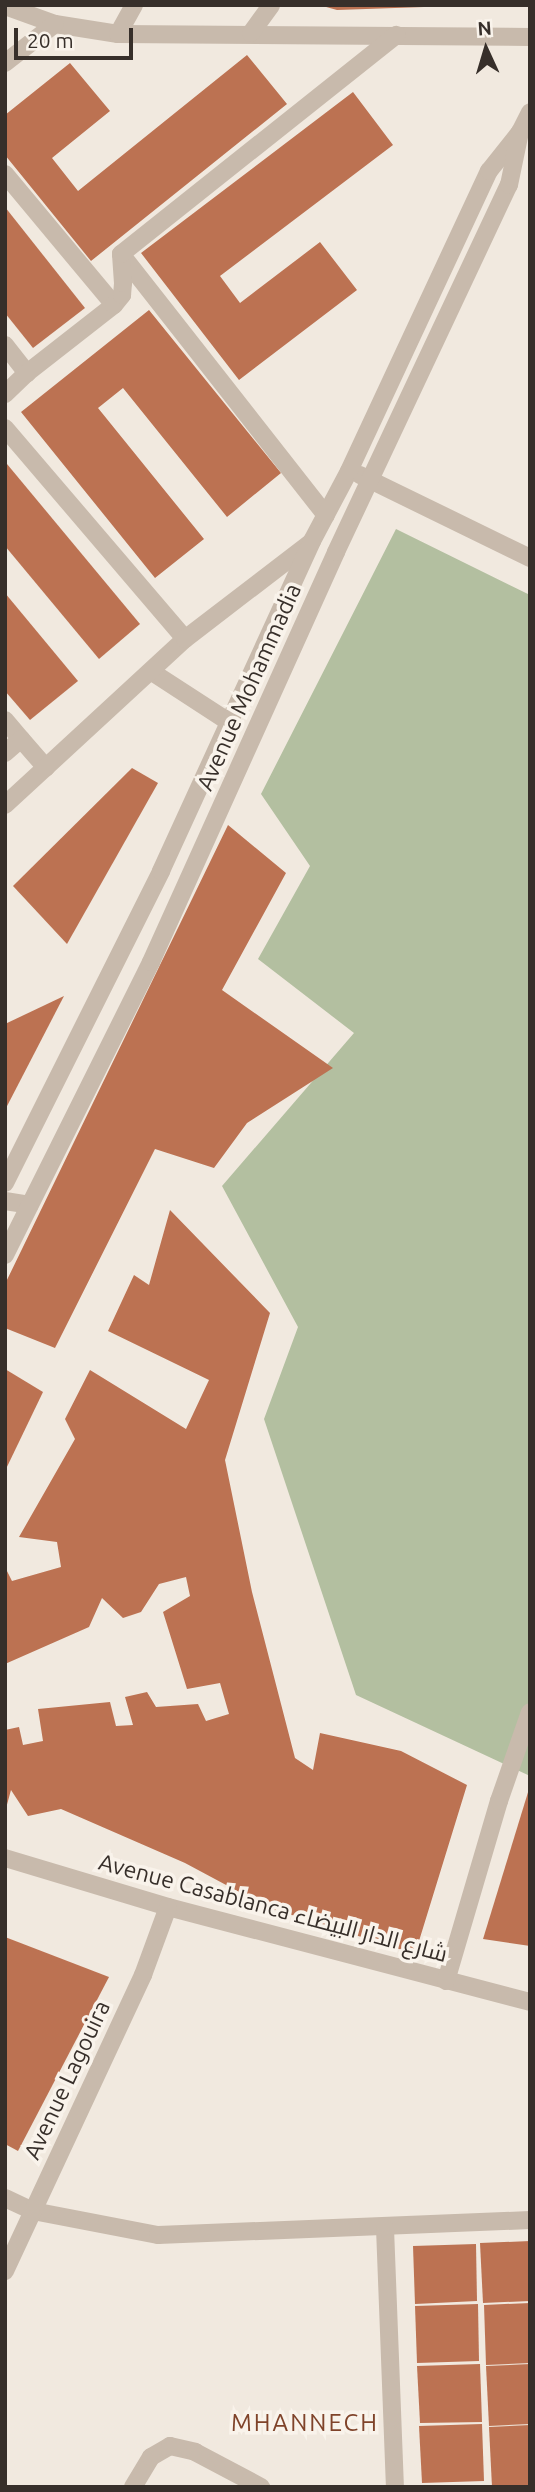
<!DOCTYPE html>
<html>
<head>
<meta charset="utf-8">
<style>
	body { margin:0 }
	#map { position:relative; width:535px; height:2492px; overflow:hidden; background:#f1e9df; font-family:Ubuntu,Cairo,sans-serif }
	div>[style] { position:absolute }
	.green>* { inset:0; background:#b3bfa0 }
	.building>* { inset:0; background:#bc7252 }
	.minor>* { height:18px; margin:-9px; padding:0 9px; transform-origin:9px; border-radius:9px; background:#c8baac }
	span { translate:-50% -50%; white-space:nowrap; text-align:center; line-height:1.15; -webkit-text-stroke:7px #f9f3eb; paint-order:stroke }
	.street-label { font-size:23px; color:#372f2a }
	.neighbourhood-label { font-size:24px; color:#7f432a; letter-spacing:2px }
	.frame { position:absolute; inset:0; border:7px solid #372f2a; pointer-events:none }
	.north { position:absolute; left:451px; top:14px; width:70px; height:70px; -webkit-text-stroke:5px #f9f3eb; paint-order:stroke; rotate:356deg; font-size:19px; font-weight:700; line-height:28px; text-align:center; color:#372f2a }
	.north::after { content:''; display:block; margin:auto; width:24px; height:32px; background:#372f2a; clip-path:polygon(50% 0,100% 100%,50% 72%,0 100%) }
	.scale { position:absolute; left:14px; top:28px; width:119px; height:32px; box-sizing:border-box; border:4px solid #372f2a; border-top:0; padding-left:9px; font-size:21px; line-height:24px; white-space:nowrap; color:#372f2a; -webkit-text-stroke:5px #f9f3eb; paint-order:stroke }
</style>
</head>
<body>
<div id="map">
	<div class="green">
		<div style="clip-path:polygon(396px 529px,530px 595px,530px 1776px,356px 1695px,264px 1419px,298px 1327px,222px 1186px,354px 1033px,258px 959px,310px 866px,261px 794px)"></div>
	</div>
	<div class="building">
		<div style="clip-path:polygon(319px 5px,424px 5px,424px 7px,337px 10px)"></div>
		<div style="clip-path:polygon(247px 55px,287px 104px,91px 261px,5px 155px,5px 115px,70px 63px,110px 111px,52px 158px,78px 191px)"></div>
		<div style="clip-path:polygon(353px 92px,393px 145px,220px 276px,240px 303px,320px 242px,357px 290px,239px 380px,141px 253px)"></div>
		<div style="clip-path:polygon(5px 207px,85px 308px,33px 348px,5px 313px)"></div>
		<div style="clip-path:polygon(149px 310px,281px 473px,227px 517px,123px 388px,98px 408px,204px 539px,155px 578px,21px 412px)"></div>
		<div style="clip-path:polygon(7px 464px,140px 624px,99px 659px,5px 546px)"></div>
		<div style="clip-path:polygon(5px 593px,78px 681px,30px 720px,5px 691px)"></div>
		<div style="clip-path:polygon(132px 768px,158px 783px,67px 944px,13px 886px)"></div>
		<div style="clip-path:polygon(228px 825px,286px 873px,222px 990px,333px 1068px,247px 1123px,214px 1168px,155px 1149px,55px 1348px,5px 1328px,5px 1284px)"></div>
		<div style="clip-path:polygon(64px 996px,5px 1110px,5px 1024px)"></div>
		<div style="clip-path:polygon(170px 1210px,270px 1313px,225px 1460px,252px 1592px,295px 1758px,313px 1770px,320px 1733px,401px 1751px,467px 1785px,415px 1954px,267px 1907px,185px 1863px,61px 1809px,28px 1816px,11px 1790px,5px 1812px,5px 1730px,19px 1727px,23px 1745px,43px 1741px,38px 1709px,110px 1702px,116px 1726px,133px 1725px,125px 1697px,147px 1692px,156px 1707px,198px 1704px,206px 1721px,229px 1714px,220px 1683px,187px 1689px,163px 1612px,190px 1596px,186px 1577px,159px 1584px,141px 1612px,123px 1618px,102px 1598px,89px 1627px,5px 1664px,5px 1567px,12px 1581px,61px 1567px,57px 1542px,19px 1537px,75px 1439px,65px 1419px,90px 1370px,186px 1429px,209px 1380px,108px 1331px,134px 1275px,149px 1285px)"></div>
		<div style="clip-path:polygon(5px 1369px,43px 1392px,5px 1471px)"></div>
		<div style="clip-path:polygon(529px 1789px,530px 1790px,530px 1946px,483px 1939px)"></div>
		<div style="clip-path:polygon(5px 1937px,109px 1977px,18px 2151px,5px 2144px)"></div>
		<div style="clip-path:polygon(530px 2241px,530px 2301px,483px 2303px,480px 2243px)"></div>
		<div style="clip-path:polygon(476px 2244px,477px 2301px,415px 2304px,413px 2246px)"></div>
		<div style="clip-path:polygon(530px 2303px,530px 2363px,486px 2365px,484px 2305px)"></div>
		<div style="clip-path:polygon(478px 2304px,479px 2361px,417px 2363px,415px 2306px)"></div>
		<div style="clip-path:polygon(480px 2364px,482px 2422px,420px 2423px,417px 2366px)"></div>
		<div style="clip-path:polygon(530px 2364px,530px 2424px,489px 2426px,486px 2366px)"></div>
		<div style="clip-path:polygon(482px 2424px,484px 2481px,422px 2483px,419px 2426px)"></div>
		<div style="clip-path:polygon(530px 2425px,530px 2485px,492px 2487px,489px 2427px)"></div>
	</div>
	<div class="minor">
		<div style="left:5px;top:6px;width:53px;rotate:19.8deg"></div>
		<div style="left:55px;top:24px;width:64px;rotate:9deg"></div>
		<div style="left:118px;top:34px;width:412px;rotate:0.4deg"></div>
		<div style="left:251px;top:33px;width:34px;rotate:-54deg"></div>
		<div style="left:118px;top:34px;width:33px;rotate:-61deg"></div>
		<div style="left:5px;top:63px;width:63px;rotate:-38deg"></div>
		<div style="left:5px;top:174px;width:170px;rotate:50.2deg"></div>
		<div style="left:121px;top:254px;width:332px;rotate:51.9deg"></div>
		<div style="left:5px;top:345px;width:36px;rotate:52deg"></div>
		<div style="left:5px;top:394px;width:30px;rotate:-44deg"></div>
		<div style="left:27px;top:373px;width:110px;rotate:-38deg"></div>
		<div style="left:114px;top:305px;width:13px;rotate:-51deg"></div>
		<div style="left:122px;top:295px;width:12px;rotate:-85deg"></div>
		<div style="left:123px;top:283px;width:29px;rotate:-94deg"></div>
		<div style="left:121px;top:254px;width:352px;rotate:-38.5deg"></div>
		<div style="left:5px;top:428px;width:277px;rotate:49.5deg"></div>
		<div style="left:360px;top:475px;width:189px;rotate:26deg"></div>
		<div style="left:152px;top:672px;width:92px;rotate:33deg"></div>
		<div style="left:5px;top:720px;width:25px;rotate:50deg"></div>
		<div style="left:5px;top:753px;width:21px;rotate:-41deg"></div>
		<div style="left:21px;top:739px;width:38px;rotate:49deg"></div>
		<div style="left:5px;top:805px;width:245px;rotate:-42.7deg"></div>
		<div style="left:185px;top:639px;width:158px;rotate:-37.5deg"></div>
		<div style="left:5px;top:1183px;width:349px;rotate:-63.4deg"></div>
		<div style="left:161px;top:871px;width:363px;rotate:-65.4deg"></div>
		<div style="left:312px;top:541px;width:79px;rotate:-62.1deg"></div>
		<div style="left:349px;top:471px;width:331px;rotate:-65deg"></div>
		<div style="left:489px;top:171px;width:50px;rotate:-51.5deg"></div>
		<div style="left:520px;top:132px;width:22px;rotate:-63deg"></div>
		<div style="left:5px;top:1201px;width:25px;rotate:9deg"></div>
		<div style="left:5px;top:1255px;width:327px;rotate:-63.5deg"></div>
		<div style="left:151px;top:962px;width:450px;rotate:-65.7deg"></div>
		<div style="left:336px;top:552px;width:406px;rotate:-64.8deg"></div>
		<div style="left:509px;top:185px;width:54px;rotate:-78.3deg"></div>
		<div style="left:5px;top:1858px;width:170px;rotate:16.7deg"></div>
		<div style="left:168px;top:1907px;width:374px;rotate:14.7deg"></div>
		<div style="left:446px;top:1981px;width:188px;rotate:-73.6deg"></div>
		<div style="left:499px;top:1801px;width:94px;rotate:-70.8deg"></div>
		<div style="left:5px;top:2198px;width:31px;rotate:25deg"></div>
		<div style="left:33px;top:2211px;width:127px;rotate:10.9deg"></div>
		<div style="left:158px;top:2235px;width:372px;rotate:-2.3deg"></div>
		<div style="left:385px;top:2228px;width:259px;rotate:87.8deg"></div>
		<div style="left:5px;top:2271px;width:327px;rotate:-65deg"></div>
		<div style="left:143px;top:1975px;width:72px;rotate:-69.8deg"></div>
		<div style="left:133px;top:2487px;width:35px;rotate:-59deg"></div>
		<div style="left:151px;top:2457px;width:22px;rotate:-30deg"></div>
		<div style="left:170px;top:2446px;width:26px;rotate:13deg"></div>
		<div style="left:195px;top:2452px;width:75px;rotate:27.9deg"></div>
	</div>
	<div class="street-label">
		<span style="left:249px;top:687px;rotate:-66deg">Avenue Mohammadia</span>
		<span style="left:273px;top:1908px;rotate:15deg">Avenue Casablanca شارع الدار البيضاء</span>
		<span style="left:67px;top:2080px;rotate:-65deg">Avenue Lagouira</span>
	</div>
	<div class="neighbourhood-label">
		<span style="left:305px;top:2423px">MHANNECH</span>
	</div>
	<div class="frame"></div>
	<div class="north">N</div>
	<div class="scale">20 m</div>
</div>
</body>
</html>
